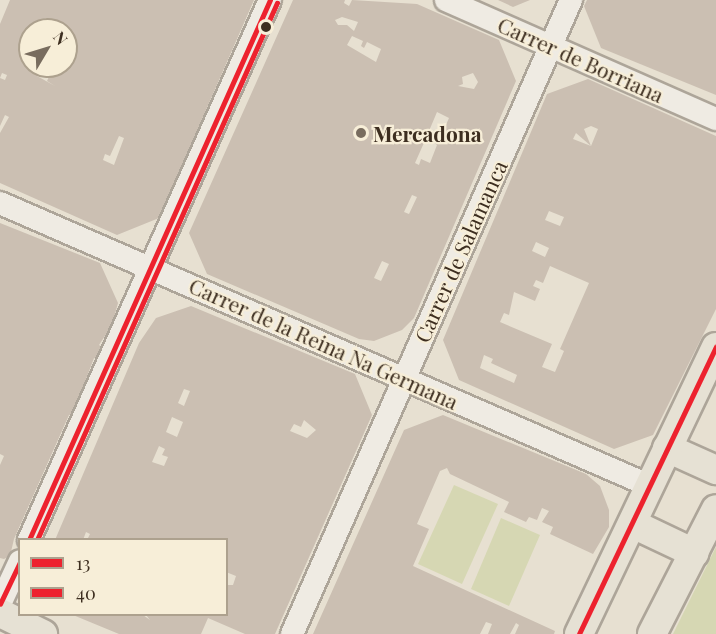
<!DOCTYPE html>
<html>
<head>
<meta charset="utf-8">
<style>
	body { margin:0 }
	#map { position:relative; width:716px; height:634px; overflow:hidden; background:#e7e0d1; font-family:"Playfair Display",serif }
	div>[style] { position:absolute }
	.green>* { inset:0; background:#d6d7b3 }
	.building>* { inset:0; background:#cbbfb2 }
	.roads { filter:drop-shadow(2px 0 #ada599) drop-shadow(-2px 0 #ada599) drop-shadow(0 2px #ada599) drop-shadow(0 -2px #ada599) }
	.minor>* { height:22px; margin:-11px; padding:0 11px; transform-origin:11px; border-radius:11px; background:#efebe3 }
	.major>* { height:28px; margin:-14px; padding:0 14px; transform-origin:14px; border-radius:14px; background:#e6e1d4 }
	.bus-1>* { height:4.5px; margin:-2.25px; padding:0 2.25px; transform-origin:2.25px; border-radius:2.25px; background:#ed222e }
	.bus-2>* { height:4.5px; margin:-2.25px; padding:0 2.25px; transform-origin:2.25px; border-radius:2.25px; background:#ed222e }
	.dots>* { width:16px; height:16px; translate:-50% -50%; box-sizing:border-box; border:3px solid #f7eed8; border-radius:50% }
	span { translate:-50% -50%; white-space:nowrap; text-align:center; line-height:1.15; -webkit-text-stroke:4.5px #f7eed8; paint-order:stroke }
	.street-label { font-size:21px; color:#3d2e20 }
	.poi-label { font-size:21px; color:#3d2e20; font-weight:700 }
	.left { translate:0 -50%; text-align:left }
	.legend { position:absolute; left:18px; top:538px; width:210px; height:78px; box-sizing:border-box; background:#f7eed8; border:2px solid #ada18e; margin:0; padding:8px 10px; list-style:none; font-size:18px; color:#3d2e20 }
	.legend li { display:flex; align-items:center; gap:12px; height:30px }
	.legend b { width:30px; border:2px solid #ada18e }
	.north { position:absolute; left:18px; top:18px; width:60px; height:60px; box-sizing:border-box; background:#f7eed8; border:2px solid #ada18e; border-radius:50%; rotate:52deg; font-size:16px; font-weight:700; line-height:24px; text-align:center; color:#3d2e20 }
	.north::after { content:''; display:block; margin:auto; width:21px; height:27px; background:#786c5e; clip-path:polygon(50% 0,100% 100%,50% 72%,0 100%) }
</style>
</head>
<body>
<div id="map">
	<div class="green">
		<div style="clip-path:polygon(454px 485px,498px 504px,462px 584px,418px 564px)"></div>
		<div style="clip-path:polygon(501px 518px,540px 535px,509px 606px,471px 589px)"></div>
		<div style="clip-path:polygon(716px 547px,716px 634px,673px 634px)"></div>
	</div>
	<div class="building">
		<div style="clip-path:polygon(evenodd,10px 0,254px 0,159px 218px,117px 235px,0 183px,0 133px,9px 117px,5px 115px,0 126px,0 78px,5px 80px,7px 75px,2px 73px,0 78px,0 24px,10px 0,45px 18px,53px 22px,50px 30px,66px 30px,66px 66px,54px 66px,47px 81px,55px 86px,37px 76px,41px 66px,30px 66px,30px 30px,48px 30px,41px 27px,45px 18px,10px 0,119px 136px,124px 138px,114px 165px,103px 160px,105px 154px,110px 156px,119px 136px)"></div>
		<div style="clip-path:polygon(evenodd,293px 0,345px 0,344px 3px,349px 6px,352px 0,417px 4px,499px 40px,516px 81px,414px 318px,402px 330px,374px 341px,359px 339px,207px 274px,189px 233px,293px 0,342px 17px,358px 22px,354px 31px,347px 25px,338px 25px,335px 20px,342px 17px,293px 0,352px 36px,363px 41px,361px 46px,364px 48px,367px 42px,381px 49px,376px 62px,347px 45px,352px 36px,293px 0,473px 73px,478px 82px,474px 89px,458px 86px,463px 84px,462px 77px,473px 73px,293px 0,437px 112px,449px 118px,441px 136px,429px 131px,437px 112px,293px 0,427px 136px,437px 145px,430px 163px,421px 159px,419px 165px,415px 163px,427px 136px,293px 0,412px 195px,417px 197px,409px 214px,404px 212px,412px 195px,293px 0,382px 261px,389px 264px,381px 281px,374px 278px,382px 261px)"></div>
		<div style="clip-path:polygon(498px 0,530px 0,513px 7px)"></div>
		<div style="clip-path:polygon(587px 0,716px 0,716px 95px,601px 48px,584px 6px)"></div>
		<div style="clip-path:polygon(evenodd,588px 79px,716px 136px,716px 309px,653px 435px,614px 449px,459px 380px,443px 340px,547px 94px,588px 79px,591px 126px,598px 129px,591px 146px,573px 139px,576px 133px,591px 146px,584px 129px,591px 126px,588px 79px,549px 211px,564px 217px,560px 226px,545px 220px,549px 211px,588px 79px,536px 242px,549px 248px,545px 257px,532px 251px,536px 242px,588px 79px,550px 266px,589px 283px,560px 349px,564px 351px,555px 372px,542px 367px,552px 344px,500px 322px,504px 313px,509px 315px,514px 292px,535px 301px,540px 289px,533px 286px,536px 280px,543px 283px,550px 266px,588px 79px,484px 355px,493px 359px,491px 363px,517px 375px,514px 383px,480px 368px,484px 355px)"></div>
		<div style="clip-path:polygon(0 223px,100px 263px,118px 303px,112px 325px,99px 345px,102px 347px,97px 359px,94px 358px,73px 414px,69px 415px,14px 539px,10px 556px,4px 559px,0 558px,0 465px,4px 456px,0 454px)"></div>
		<div style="clip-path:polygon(evenodd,191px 306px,355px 374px,372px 415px,275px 634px,245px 634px,208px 618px,201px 634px,119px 634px,73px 615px,143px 615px,150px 620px,146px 615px,226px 615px,226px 585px,233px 585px,236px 576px,226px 572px,226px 540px,87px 540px,90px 534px,86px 532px,83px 540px,55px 540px,139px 343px,156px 318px,191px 306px,184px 389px,190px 391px,184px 406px,178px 403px,184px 389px,191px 306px,172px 417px,183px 422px,177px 437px,166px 432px,172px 417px,191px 306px,304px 420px,316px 430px,307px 438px,290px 431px,294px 424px,301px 427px,304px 420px,191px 306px,159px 446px,165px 449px,162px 455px,168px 457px,164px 466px,152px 462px,159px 446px)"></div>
		<div style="clip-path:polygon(443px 415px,586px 474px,600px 486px,609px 510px,609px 527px,593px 554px,550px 534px,553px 527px,542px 522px,549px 511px,542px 508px,537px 520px,529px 517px,526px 522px,504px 512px,509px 502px,450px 474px,447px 468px,440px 471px,417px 524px,429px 529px,413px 566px,555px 631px,554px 634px,515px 634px,519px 625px,516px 623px,510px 634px,488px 634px,492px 624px,486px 622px,480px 634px,313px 634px,404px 430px)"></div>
	</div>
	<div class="roads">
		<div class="minor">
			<div style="left:446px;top:0;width:295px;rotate:23.8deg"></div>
			<div style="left:0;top:203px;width:707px;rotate:23.52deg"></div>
			<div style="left:29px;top:540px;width:591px;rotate:-65.95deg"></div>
			<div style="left:0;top:604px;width:47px;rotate:-65.1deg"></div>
			<div style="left:292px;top:634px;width:693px;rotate:-66.25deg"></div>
		</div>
		<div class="major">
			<div style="left:667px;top:448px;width:54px;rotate:24.2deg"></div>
			<div style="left:633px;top:524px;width:68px;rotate:25.4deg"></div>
			<div style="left:0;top:613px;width:48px;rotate:26deg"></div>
			<div style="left:579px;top:634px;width:318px;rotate:-64.5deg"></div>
			<div style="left:652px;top:634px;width:140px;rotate:-62.9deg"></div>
		</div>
	</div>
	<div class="bus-1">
		<div style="left:29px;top:540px;width:591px;rotate:-65.95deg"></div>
		<div style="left:0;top:604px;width:47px;rotate:-64.5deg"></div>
		<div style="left:579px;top:634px;width:318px;rotate:-64.5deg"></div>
	</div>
	<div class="bus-2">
		<div style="left:37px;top:540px;width:588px;rotate:-65.92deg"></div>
	</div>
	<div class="dots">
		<div style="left:266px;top:27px;background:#3d2e20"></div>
		<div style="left:361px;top:133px;background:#786c5e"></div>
	</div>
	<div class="street-label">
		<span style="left:581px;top:59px;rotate:24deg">Carrer de Borriana</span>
		<span style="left:460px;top:251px;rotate:-66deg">Carrer de Salamanca</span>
		<span style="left:324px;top:343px;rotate:24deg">Carrer de la Reina Na Germana</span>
	</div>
	<div class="poi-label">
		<span class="left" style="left:373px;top:133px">Mercadona</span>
	</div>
	<ul class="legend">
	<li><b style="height:8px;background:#ed222e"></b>13</li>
	<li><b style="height:8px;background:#ed222e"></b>40</li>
	</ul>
	<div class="north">N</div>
</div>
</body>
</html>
